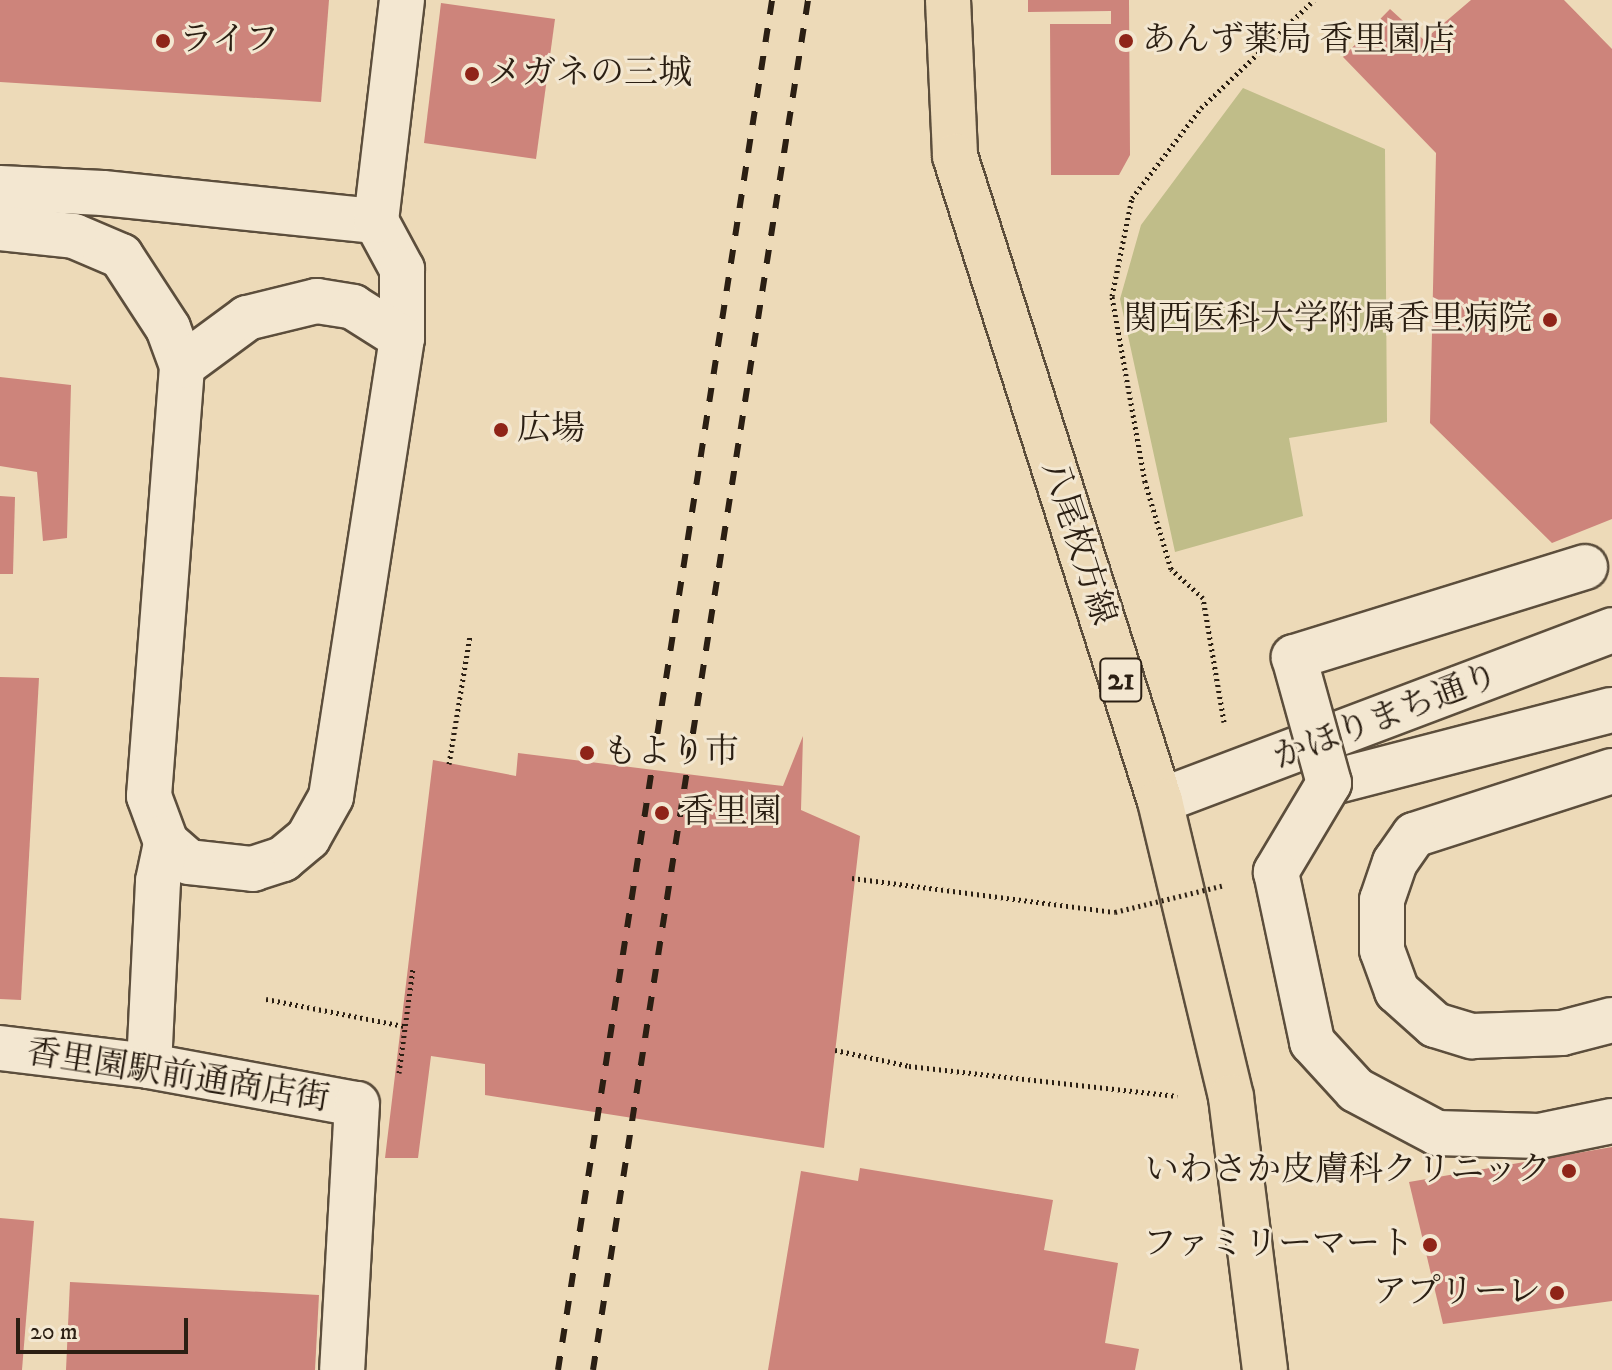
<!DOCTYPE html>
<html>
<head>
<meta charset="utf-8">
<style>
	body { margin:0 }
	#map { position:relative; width:1612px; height:1370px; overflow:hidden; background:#eddab8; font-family:"IM FELL DW Pica","Noto Serif JP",serif }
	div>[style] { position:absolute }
	.green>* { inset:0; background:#c0bd89 }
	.building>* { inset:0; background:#cd847b }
	.path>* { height:5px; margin-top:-2.5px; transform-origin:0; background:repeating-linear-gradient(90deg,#2b1f13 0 2px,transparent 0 6px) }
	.roads { filter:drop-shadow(2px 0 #5c4e3c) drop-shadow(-2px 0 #5c4e3c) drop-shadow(0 2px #5c4e3c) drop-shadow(0 -2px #5c4e3c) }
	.minor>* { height:44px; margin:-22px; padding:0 22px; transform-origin:22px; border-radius:22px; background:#f3e7d1 }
	.major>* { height:44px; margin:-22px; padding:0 22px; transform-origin:22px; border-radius:22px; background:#eddab8 }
	.rail>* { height:6px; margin-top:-3px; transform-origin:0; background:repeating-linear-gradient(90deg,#2b1f13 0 14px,transparent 0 28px) }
	.path-bridge>* { height:5px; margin-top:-2.5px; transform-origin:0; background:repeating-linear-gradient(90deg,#2b1f13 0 2px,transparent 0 6px) }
	.bridges { filter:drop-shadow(2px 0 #5c4e3c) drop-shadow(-2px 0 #5c4e3c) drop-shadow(0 2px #5c4e3c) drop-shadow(0 -2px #5c4e3c) }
	.minor-bridge>* { height:44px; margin:-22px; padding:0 22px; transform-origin:22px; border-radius:22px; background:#f3e7d1 }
	.dots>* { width:22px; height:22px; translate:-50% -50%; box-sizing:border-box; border:4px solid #f3e7d1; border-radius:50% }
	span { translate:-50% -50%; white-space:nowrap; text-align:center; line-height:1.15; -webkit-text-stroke:6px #f3e7d1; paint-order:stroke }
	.shield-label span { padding:2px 6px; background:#f3e7d1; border:2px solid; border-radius:6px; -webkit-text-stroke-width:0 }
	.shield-label { font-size:32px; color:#2b1f13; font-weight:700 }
	.poi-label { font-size:34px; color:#2b1f13 }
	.left { translate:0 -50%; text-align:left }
	.right { translate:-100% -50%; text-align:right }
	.street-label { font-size:34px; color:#2b1f13 }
	.scale { position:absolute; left:16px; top:1318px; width:172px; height:36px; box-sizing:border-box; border:4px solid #2b1f13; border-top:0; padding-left:10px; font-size:24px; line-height:28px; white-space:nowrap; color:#2b1f13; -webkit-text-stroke:6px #f3e7d1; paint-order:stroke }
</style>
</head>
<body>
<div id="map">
	<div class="green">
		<div style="clip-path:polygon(1243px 88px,1385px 149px,1387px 422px,1289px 438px,1303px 516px,1175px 552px,1120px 299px,1141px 225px)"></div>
	</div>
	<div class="building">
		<div style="clip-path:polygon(0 0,329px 0,321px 102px,0 82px)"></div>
		<div style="clip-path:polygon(1028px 0,1129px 0,1130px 155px,1119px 175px,1051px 175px,1050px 24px,1111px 24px,1111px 11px,1028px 12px)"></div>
		<div style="clip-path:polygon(1471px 0,1564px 0,1612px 49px,1612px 519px,1552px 543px,1430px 423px,1436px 153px,1343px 57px,1390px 9px,1424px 40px)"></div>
		<div style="clip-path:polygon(441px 3px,555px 19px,536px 159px,424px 143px)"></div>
		<div style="clip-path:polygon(0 377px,71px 385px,67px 538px,43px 541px,37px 472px,0 466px)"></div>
		<div style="clip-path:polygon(0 496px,15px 497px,13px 574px,0 574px)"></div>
		<div style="clip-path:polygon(0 677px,39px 678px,21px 1000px,0 999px)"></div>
		<div style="clip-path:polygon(803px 736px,801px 810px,860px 836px,824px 1148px,485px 1095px,485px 1064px,431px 1056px,418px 1158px,385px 1158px,433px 760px,516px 776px,518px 753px,783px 786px)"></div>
		<div style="clip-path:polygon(1612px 1147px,1612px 1301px,1443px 1324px,1409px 1182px)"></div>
		<div style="clip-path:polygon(860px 1168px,1053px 1200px,1044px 1250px,1118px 1263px,1105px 1343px,1139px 1349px,1135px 1370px,768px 1370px,801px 1171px,858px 1181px)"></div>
		<div style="clip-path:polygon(0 1218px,34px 1221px,22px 1370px,0 1370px)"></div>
		<div style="clip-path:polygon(70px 1282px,319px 1295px,315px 1370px,66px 1370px)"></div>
	</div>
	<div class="path">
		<div style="left:1224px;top:722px;width:126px;rotate:-99.6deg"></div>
		<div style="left:1203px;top:598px;width:43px;rotate:-137.8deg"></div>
		<div style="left:1171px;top:569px;width:91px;rotate:-106.6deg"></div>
		<div style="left:1145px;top:482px;width:189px;rotate:-100.1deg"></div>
		<div style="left:1112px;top:296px;width:100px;rotate:-78.5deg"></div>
		<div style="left:1132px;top:198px;width:113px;rotate:-52.5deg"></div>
		<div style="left:1201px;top:108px;width:156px;rotate:-43.7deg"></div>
		<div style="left:449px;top:764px;width:130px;rotate:-80.7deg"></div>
		<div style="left:266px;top:999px;width:141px;rotate:11.1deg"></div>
		<div style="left:835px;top:1050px;width:76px;rotate:12.2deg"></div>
		<div style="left:909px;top:1066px;width:270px;rotate:6.4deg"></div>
		<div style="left:399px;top:1073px;width:106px;rotate:-82.4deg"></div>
	</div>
	<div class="roads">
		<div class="minor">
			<div style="left:0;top:188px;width:103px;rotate:2.8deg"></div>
			<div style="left:103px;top:193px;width:274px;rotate:5.9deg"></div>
			<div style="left:376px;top:221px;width:55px;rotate:61.6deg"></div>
			<div style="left:402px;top:269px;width:69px;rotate:90deg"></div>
			<div style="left:402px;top:338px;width:464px;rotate:98.8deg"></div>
			<div style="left:331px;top:797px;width:47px;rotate:119.3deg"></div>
			<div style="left:308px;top:838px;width:33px;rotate:140deg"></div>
			<div style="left:283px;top:859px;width:32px;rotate:162deg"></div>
			<div style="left:253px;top:869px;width:64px;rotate:-173.8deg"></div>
			<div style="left:189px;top:862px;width:30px;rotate:-139deg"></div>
			<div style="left:166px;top:842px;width:49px;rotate:-110.3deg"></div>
			<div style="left:149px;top:796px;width:431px;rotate:-85.6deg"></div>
			<div style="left:182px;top:366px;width:40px;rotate:-110.2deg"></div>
			<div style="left:168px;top:328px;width:86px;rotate:-123.1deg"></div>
			<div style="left:121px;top:256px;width:51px;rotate:-156.9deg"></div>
			<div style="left:74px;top:236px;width:74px;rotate:-173.8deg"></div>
			<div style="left:376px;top:221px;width:223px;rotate:-83.3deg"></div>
			<div style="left:182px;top:366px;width:81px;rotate:-36.4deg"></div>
			<div style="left:247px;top:318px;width:72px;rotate:-13.7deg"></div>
			<div style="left:317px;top:301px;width:36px;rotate:9deg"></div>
			<div style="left:353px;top:307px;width:58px;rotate:32.3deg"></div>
			<div style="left:1612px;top:771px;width:208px;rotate:162.1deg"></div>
			<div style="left:1414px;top:835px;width:33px;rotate:125deg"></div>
			<div style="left:1395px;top:862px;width:40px;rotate:108.9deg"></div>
			<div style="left:1382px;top:900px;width:50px;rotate:90deg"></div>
			<div style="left:1382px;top:950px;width:44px;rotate:69.9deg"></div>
			<div style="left:1397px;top:991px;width:51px;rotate:41.8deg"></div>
			<div style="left:1435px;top:1025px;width:39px;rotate:17deg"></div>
			<div style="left:1472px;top:1036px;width:90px;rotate:-1.9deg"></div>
			<div style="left:1562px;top:1033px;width:52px;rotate:-14.6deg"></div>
			<div style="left:1329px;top:783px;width:292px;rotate:-14.5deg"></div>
			<div style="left:1160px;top:801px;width:483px;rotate:-20.7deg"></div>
			<div style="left:0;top:1048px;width:150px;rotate:6.9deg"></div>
			<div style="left:149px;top:1066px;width:211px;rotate:10.4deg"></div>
			<div style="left:357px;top:1104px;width:266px;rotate:93.2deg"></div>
			<div style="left:149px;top:1066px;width:185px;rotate:-87.2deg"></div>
			<div style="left:158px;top:881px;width:40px;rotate:-78deg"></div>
		</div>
		<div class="major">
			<div style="left:948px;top:0;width:156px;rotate:87.4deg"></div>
			<div style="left:955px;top:156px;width:677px;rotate:72.37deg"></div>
			<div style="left:1160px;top:801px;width:304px;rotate:76.5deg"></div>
			<div style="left:1231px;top:1097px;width:275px;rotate:82.9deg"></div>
		</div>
	</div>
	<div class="rail">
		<div style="left:558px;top:1370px;width:1387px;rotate:-81.12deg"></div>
		<div style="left:593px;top:1370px;width:1387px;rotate:-81.08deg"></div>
	</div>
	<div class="path-bridge">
		<div style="left:852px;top:878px;width:265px;rotate:7.4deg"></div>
		<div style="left:1115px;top:912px;width:113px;rotate:-13.8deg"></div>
	</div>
	<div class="bridges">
		<div class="minor-bridge">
			<div style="left:1585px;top:567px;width:305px;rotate:162.8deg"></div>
			<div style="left:1294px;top:657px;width:131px;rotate:74.5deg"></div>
			<div style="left:1329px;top:783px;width:104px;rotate:120.8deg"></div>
			<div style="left:1276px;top:872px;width:174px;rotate:78deg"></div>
			<div style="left:1312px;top:1042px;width:65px;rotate:47.5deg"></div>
			<div style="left:1356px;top:1090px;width:92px;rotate:28deg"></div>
			<div style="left:1437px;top:1133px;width:102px;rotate:1.7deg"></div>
			<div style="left:1539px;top:1136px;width:75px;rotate:-11.6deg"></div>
		</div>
	</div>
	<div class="dots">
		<div style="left:163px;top:41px;background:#8f2418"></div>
		<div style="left:1126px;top:41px;background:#8f2418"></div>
		<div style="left:472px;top:74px;background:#8f2418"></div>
		<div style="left:1550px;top:320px;background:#8f2418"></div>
		<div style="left:501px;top:430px;background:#8f2418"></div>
		<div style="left:587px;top:753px;background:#8f2418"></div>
		<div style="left:662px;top:813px;background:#8f2418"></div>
		<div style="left:1569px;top:1171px;background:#8f2418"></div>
		<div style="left:1430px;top:1245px;background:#8f2418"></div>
		<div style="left:1557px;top:1293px;background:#8f2418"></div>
	</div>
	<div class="shield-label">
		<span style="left:1121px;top:680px">21</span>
	</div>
	<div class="poi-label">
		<span class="left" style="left:179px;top:41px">ライフ</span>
		<span class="left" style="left:1142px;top:41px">あんず薬局 香里園店</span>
		<span class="left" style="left:488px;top:74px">メガネの三城</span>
		<span class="right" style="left:1532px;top:320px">関西医科大学附属香里病院</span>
		<span class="left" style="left:517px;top:430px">広場</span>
		<span class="left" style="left:603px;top:753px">もより市</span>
		<span class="left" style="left:680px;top:813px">香里園</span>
		<span class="right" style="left:1551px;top:1171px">いわさか皮膚科クリニック</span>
		<span class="right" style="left:1414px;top:1245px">ファミリーマート</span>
		<span class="right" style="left:1541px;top:1293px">アプリーレ</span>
	</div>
	<div class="street-label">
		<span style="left:1078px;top:543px;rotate:72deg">八尾枚方線</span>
		<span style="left:1386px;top:717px;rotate:-21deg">かほりまち通り</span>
		<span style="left:178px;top:1076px;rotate:9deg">香里園駅前通商店街</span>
	</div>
	<div class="scale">20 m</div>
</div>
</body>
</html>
